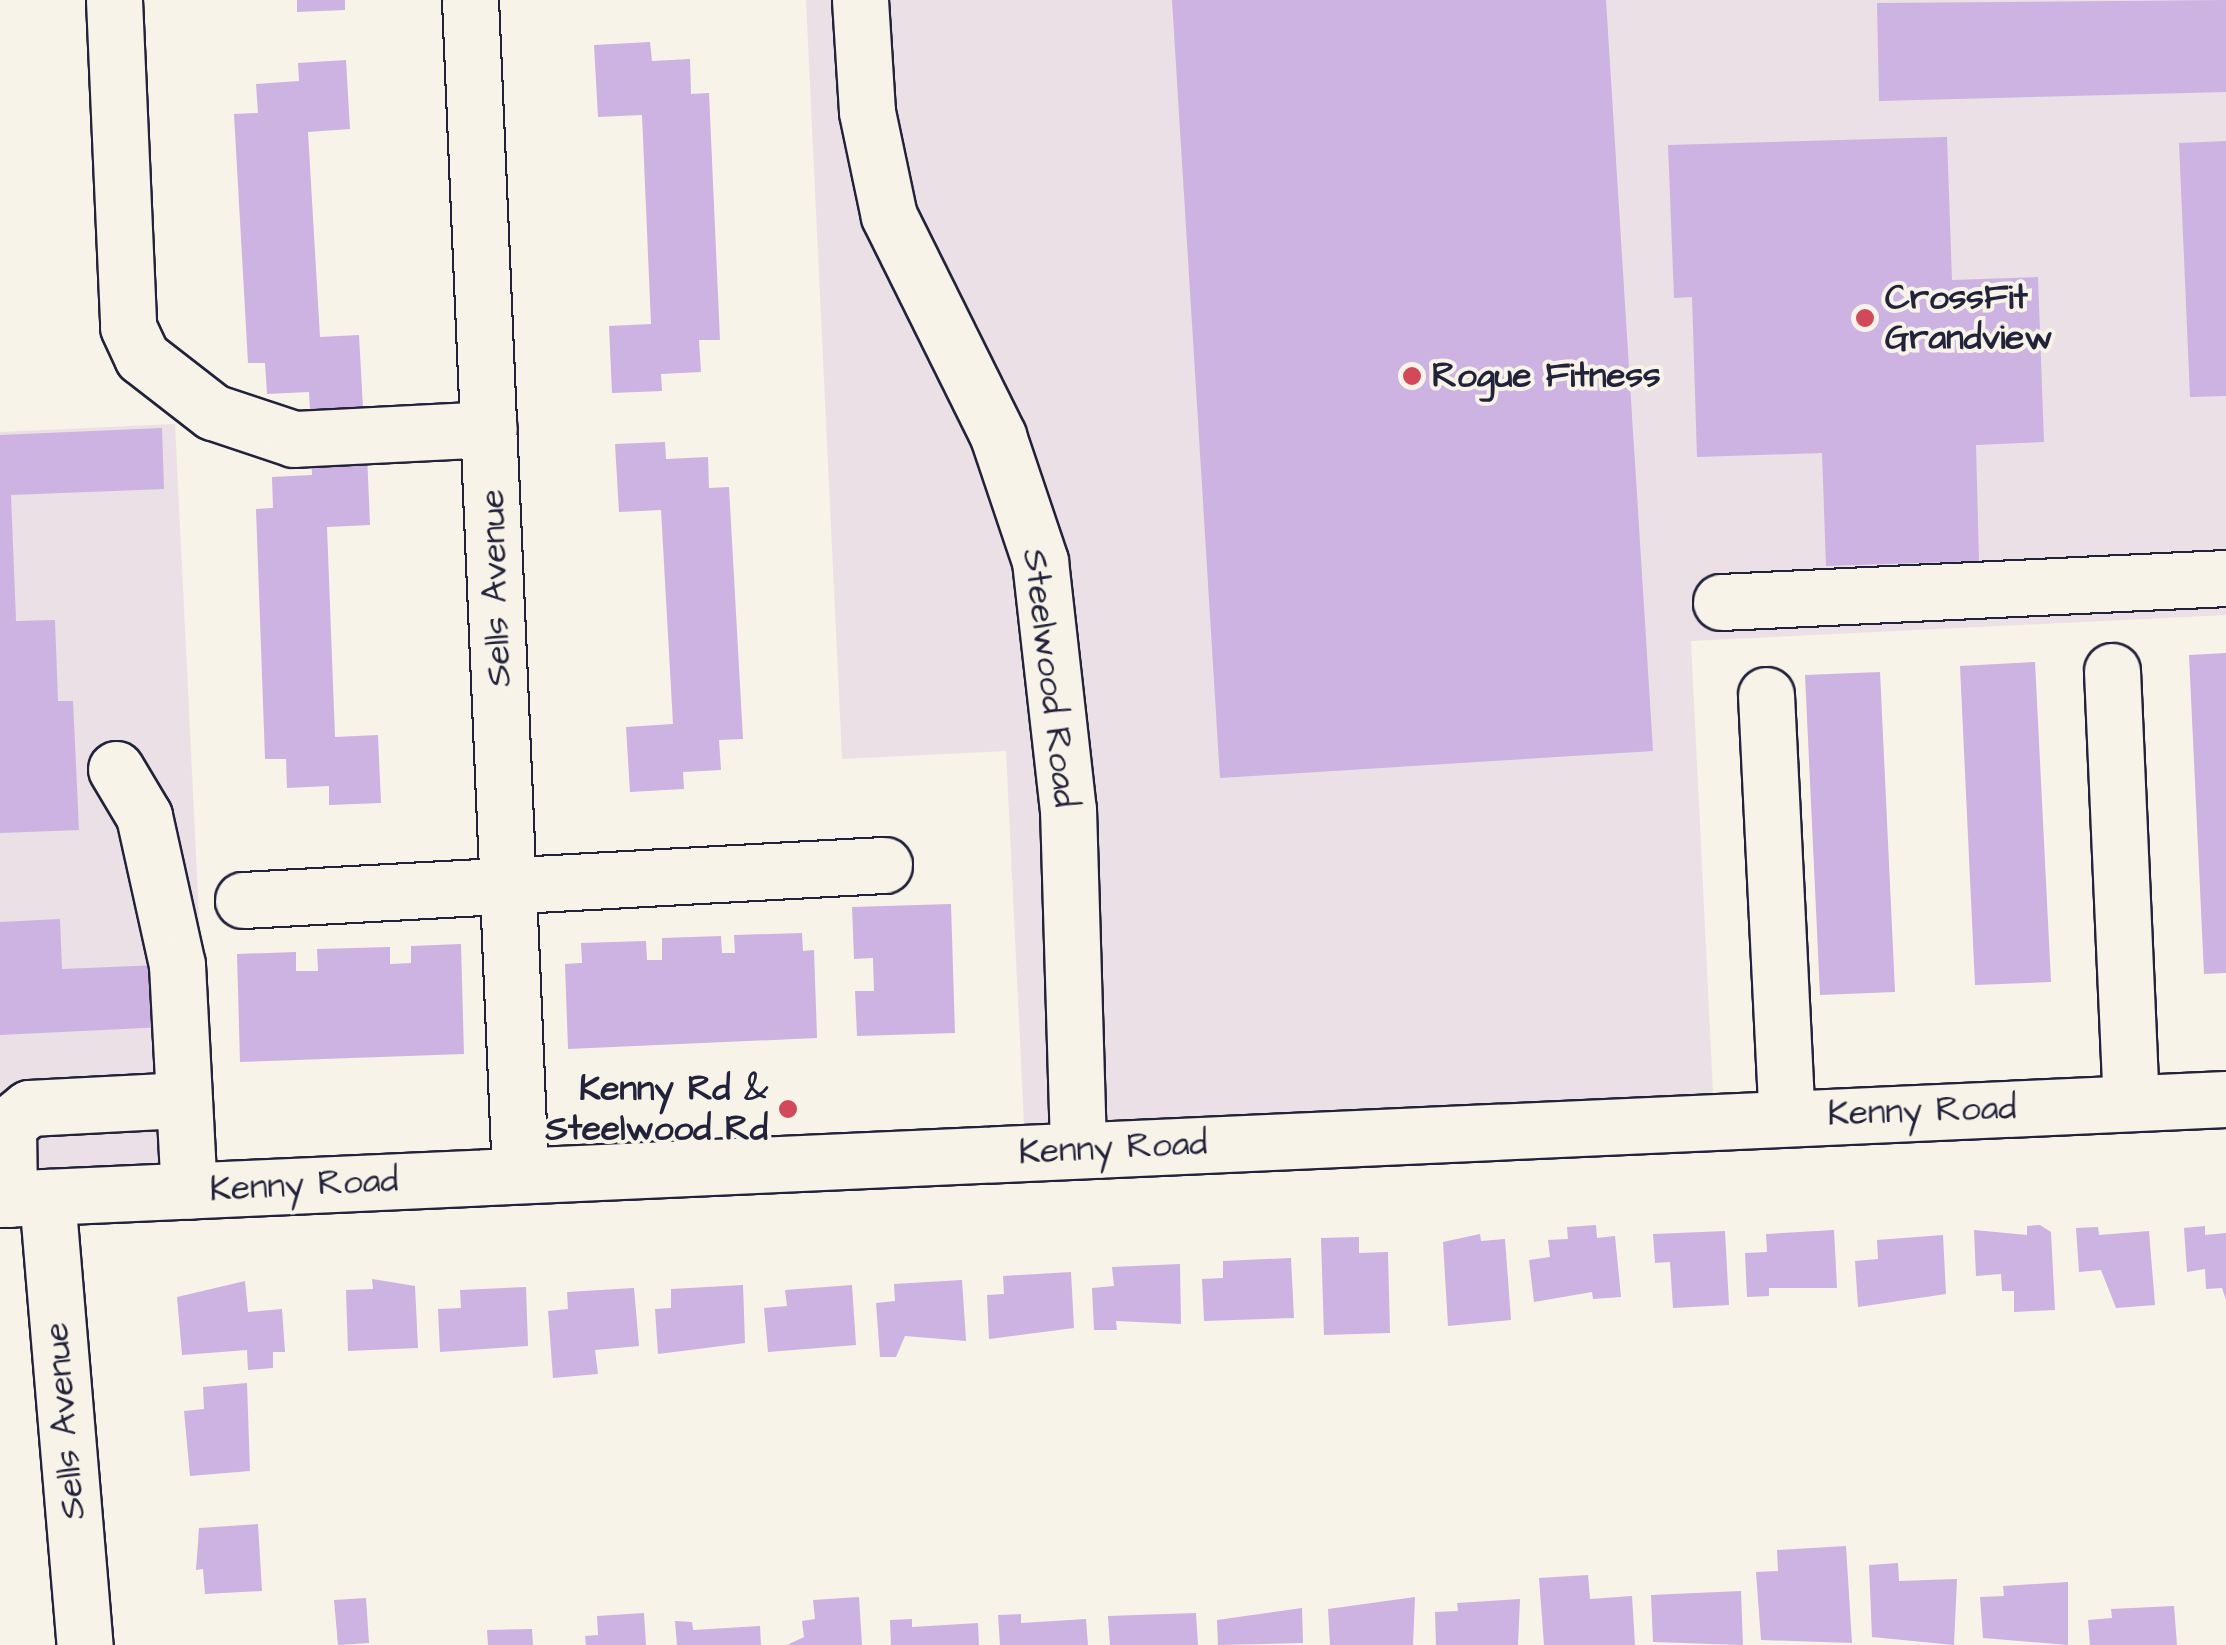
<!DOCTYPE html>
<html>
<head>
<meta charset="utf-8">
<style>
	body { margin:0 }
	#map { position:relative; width:2226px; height:1645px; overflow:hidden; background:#f7f3e8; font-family:"Architects Daughter",sans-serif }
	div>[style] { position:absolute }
	.built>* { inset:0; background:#eae0e6 }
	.building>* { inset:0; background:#ccb3e1 }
	.roads { filter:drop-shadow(2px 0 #22223b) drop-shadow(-2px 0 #22223b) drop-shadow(0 2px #22223b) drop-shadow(0 -2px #22223b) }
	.minor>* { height:55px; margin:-27.5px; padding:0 27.5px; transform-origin:27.5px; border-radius:27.5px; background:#f7f3e8 }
	.dots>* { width:28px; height:28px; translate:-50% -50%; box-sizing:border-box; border:5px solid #f7f3e8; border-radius:50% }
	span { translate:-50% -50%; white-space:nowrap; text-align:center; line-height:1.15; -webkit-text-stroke:8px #f7f3e8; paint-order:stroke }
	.poi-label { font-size:35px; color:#22223b; font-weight:700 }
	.left { translate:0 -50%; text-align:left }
	.right { translate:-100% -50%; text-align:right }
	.street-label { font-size:35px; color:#22223b }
</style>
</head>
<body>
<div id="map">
	<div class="built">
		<div style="clip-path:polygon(806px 0,2226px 0,2226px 615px,1691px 641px,1714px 1113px,1025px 1145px,1006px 751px,842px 759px)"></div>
		<div style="clip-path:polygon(175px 424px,212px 1184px,0 1194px,0 432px)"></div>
	</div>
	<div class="building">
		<div style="clip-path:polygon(297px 0,345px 0,345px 10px,297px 12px)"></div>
		<div style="clip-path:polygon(1172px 0,1606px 0,1653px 751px,1220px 778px)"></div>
		<div style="clip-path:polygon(2226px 0,2226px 92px,1879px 101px,1877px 3px)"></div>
		<div style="clip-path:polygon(650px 42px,652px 61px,690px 59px,691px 94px,709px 93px,720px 340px,699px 340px,701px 372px,661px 374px,662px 391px,612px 393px,609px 326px,651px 324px,642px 115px,598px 117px,594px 45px)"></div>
		<div style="clip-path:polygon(346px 60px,350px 129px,308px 132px,320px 337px,359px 335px,363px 408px,310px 411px,309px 392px,267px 394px,265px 363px,248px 363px,234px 114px,258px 113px,256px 84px,299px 81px,298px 63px)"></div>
		<div style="clip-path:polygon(1947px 137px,1952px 280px,2038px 277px,2044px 442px,1976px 445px,1979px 561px,1826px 566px,1822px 453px,1697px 457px,1692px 297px,1674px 298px,1668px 145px)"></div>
		<div style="clip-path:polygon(2226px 141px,2226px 396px,2190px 397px,2179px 143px)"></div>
		<div style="clip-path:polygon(162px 428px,164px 489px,11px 495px,16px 621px,55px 620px,58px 701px,73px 701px,79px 830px,0 833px,0 435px)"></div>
		<div style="clip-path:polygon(665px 442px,666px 459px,708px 457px,709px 488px,729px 487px,743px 739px,719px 740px,721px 770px,683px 772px,684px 789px,630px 792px,626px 727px,673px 724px,661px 510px,619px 512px,615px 444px)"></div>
		<div style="clip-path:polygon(367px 453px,370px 525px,327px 527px,335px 737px,378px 735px,381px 803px,329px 805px,329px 786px,287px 788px,286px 759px,265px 759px,256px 509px,273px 508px,272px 477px,312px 475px,311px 455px)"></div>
		<div style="clip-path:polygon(2226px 653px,2226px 973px,2204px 974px,2189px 655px)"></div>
		<div style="clip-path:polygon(2035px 662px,2051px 982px,1975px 985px,1960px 666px)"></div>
		<div style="clip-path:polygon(1880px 672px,1895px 992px,1820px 995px,1805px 675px)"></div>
		<div style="clip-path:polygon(951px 904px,955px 1033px,857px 1036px,855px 991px,874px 991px,873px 958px,854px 959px,852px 907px)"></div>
		<div style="clip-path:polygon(60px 919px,62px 969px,160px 965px,164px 1027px,0 1035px,0 922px)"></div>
		<div style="clip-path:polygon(802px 933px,803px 951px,814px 950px,817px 1038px,568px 1049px,565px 964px,582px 963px,581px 943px,646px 941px,647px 960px,662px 960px,662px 938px,721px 936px,722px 953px,735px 953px,734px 935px)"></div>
		<div style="clip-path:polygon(461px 944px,464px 1054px,240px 1062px,237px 954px,296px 952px,296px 971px,318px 971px,317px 949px,390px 947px,390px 964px,411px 963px,411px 946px)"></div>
		<div style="clip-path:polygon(1596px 1225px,1597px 1238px,1615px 1236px,1621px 1297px,1593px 1299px,1592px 1292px,1534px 1302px,1529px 1260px,1550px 1257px,1548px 1240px,1568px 1239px,1567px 1227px)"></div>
		<div style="clip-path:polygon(2040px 1225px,2051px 1232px,2055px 1310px,2014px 1312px,2014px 1291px,2002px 1291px,2001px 1274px,1976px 1276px,1974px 1230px,2027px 1235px,2027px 1226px)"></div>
		<div style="clip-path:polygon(2205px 1226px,2205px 1235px,2226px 1233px,2226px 1300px,2222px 1288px,2206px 1289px,2205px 1269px,2187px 1272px,2184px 1228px)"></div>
		<div style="clip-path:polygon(2098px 1227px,2099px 1235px,2149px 1231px,2155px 1305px,2116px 1308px,2101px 1270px,2079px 1272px,2076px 1228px)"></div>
		<div style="clip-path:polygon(1834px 1230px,1837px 1288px,1769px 1288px,1769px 1296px,1747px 1297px,1745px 1253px,1767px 1252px,1766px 1234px)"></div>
		<div style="clip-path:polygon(1725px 1231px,1729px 1305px,1673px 1308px,1670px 1262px,1655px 1263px,1653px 1234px)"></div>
		<div style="clip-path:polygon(1480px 1234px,1481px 1241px,1505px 1239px,1511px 1320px,1448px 1326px,1443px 1242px)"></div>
		<div style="clip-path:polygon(1943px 1235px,1946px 1294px,1858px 1307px,1855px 1261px,1878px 1259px,1877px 1240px)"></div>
		<div style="clip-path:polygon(1359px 1237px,1359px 1253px,1388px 1252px,1390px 1333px,1324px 1335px,1321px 1238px)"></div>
		<div style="clip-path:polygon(1291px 1258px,1294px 1318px,1204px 1321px,1202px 1279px,1223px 1278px,1223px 1261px)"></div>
		<div style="clip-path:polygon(1180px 1264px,1181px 1324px,1116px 1321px,1117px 1330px,1094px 1330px,1092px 1288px,1114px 1286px,1112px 1267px)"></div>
		<div style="clip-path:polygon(1071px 1272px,1074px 1328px,989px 1339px,987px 1295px,1004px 1294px,1003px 1276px)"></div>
		<div style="clip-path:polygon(372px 1279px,415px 1286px,418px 1348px,348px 1351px,346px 1290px,373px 1289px)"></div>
		<div style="clip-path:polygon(962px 1280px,966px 1341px,905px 1336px,896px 1357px,880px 1357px,876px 1303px,895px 1301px,894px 1284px)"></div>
		<div style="clip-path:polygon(245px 1281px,248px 1312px,282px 1309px,285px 1352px,273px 1352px,273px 1368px,248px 1370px,247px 1350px,182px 1355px,177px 1297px)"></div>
		<div style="clip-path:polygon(743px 1285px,745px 1343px,658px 1354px,655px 1309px,671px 1308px,671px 1289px)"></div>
		<div style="clip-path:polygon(852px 1285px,856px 1345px,768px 1352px,764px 1308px,787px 1306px,785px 1290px)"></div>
		<div style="clip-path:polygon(526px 1287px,528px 1346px,440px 1352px,438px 1309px,461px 1308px,460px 1290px)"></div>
		<div style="clip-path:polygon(634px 1288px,639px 1346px,595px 1350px,598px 1374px,553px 1378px,548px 1311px,568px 1309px,567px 1292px)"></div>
		<div style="clip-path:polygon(247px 1383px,250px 1471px,190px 1476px,184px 1411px,204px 1409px,203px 1387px)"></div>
		<div style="clip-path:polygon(258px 1524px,262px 1591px,205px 1594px,203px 1569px,196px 1570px,199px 1528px)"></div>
		<div style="clip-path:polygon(1846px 1546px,1852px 1643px,1761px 1640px,1756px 1572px,1778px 1571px,1777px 1550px)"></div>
		<div style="clip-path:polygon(1898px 1563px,1899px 1581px,1957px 1579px,1954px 1645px,1872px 1637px,1869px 1565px)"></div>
		<div style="clip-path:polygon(1588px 1575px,1590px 1599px,1632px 1596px,1635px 1645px,1544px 1645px,1539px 1578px)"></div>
		<div style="clip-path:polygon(2068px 1582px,2068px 1645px,1983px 1638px,1980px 1597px,2004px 1596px,2003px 1586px)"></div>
		<div style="clip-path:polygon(1741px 1591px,1743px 1645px,1653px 1642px,1651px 1595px)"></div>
		<div style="clip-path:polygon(859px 1597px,862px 1645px,787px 1645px,804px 1637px,802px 1621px,815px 1619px,813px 1600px)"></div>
		<div style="clip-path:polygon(1415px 1597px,1413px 1645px,1330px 1645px,1328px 1609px)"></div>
		<div style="clip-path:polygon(366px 1598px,369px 1643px,338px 1645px,334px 1600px)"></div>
		<div style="clip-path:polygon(1520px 1599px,1518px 1645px,1436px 1645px,1435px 1612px,1458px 1611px,1457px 1603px)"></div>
		<div style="clip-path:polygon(2174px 1606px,2177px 1645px,2090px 1645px,2088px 1620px,2112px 1618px,2111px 1609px)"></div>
		<div style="clip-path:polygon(1302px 1608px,1303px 1643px,1218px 1645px,1217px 1620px)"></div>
		<div style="clip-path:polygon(644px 1613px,646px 1645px,586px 1645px,585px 1636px,598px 1635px,597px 1616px)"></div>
		<div style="clip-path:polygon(1196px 1613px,1198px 1645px,1110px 1645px,1108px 1616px)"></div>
		<div style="clip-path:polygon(1021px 1614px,1021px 1623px,1086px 1619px,1088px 1645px,1000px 1645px,998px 1615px)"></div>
		<div style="clip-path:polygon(912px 1619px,912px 1627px,978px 1623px,979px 1645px,891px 1645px,890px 1620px)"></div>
		<div style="clip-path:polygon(675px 1621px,692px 1622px,693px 1630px,760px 1626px,761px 1645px,677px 1645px)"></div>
		<div style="clip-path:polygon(532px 1629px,533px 1645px,488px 1645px,487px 1630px)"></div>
	</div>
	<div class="roads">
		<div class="minor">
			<div style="left:114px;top:0;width:327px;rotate:87.5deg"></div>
			<div style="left:128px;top:327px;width:33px;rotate:65deg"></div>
			<div style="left:142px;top:357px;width:90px;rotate:37.8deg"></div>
			<div style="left:213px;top:412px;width:85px;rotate:18.4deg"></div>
			<div style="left:294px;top:439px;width:195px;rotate:-2.9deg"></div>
			<div style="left:470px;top:0;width:1176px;rotate:87.56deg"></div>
			<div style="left:860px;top:0;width:112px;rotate:86.4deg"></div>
			<div style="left:867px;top:112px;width:106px;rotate:78.1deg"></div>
			<div style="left:889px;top:216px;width:246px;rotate:63.6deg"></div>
			<div style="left:998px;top:436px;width:132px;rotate:71.4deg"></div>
			<div style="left:1040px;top:561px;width:250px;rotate:83.6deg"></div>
			<div style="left:1068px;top:809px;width:340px;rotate:88.3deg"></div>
			<div style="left:1721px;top:602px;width:506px;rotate:-2.72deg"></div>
			<div style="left:2112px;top:671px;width:432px;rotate:87.5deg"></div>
			<div style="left:1766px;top:695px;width:423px;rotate:87.2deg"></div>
			<div style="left:116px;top:769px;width:55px;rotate:59.2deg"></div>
			<div style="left:144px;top:816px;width:153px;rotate:77.5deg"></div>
			<div style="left:177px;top:965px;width:226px;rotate:87deg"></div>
			<div style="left:243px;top:900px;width:642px;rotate:-3.13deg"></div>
			<div style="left:47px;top:1197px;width:450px;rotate:85.2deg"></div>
			<div style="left:0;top:1199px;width:2228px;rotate:-2.57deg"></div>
			<div style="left:9px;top:1199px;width:74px;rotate:-90.8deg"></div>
			<div style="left:8px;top:1125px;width:27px;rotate:-39deg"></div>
			<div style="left:29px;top:1108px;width:155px;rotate:-3deg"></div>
		</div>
	</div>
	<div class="dots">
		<div style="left:1865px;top:318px;background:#d1495b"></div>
		<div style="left:1412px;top:376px;background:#d1495b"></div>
		<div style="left:788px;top:1109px;background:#d1495b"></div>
	</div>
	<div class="poi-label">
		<span class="left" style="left:1885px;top:318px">CrossFit<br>Grandview</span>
		<span class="left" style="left:1432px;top:376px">Rogue Fitness</span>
		<span class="right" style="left:768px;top:1109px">Kenny Rd &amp;<br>Steelwood Rd</span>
	</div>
	<div class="street-label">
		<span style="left:496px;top:588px;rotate:-92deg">Sells Avenue</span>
		<span style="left:1050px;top:678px;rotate:83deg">Steelwood Road</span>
		<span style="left:1922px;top:1111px;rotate:-2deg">Kenny Road</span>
		<span style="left:1113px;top:1148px;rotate:-3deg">Kenny Road</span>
		<span style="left:304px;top:1185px;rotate:-3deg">Kenny Road</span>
		<span style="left:65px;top:1421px;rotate:-95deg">Sells Avenue</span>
	</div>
</div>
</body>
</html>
